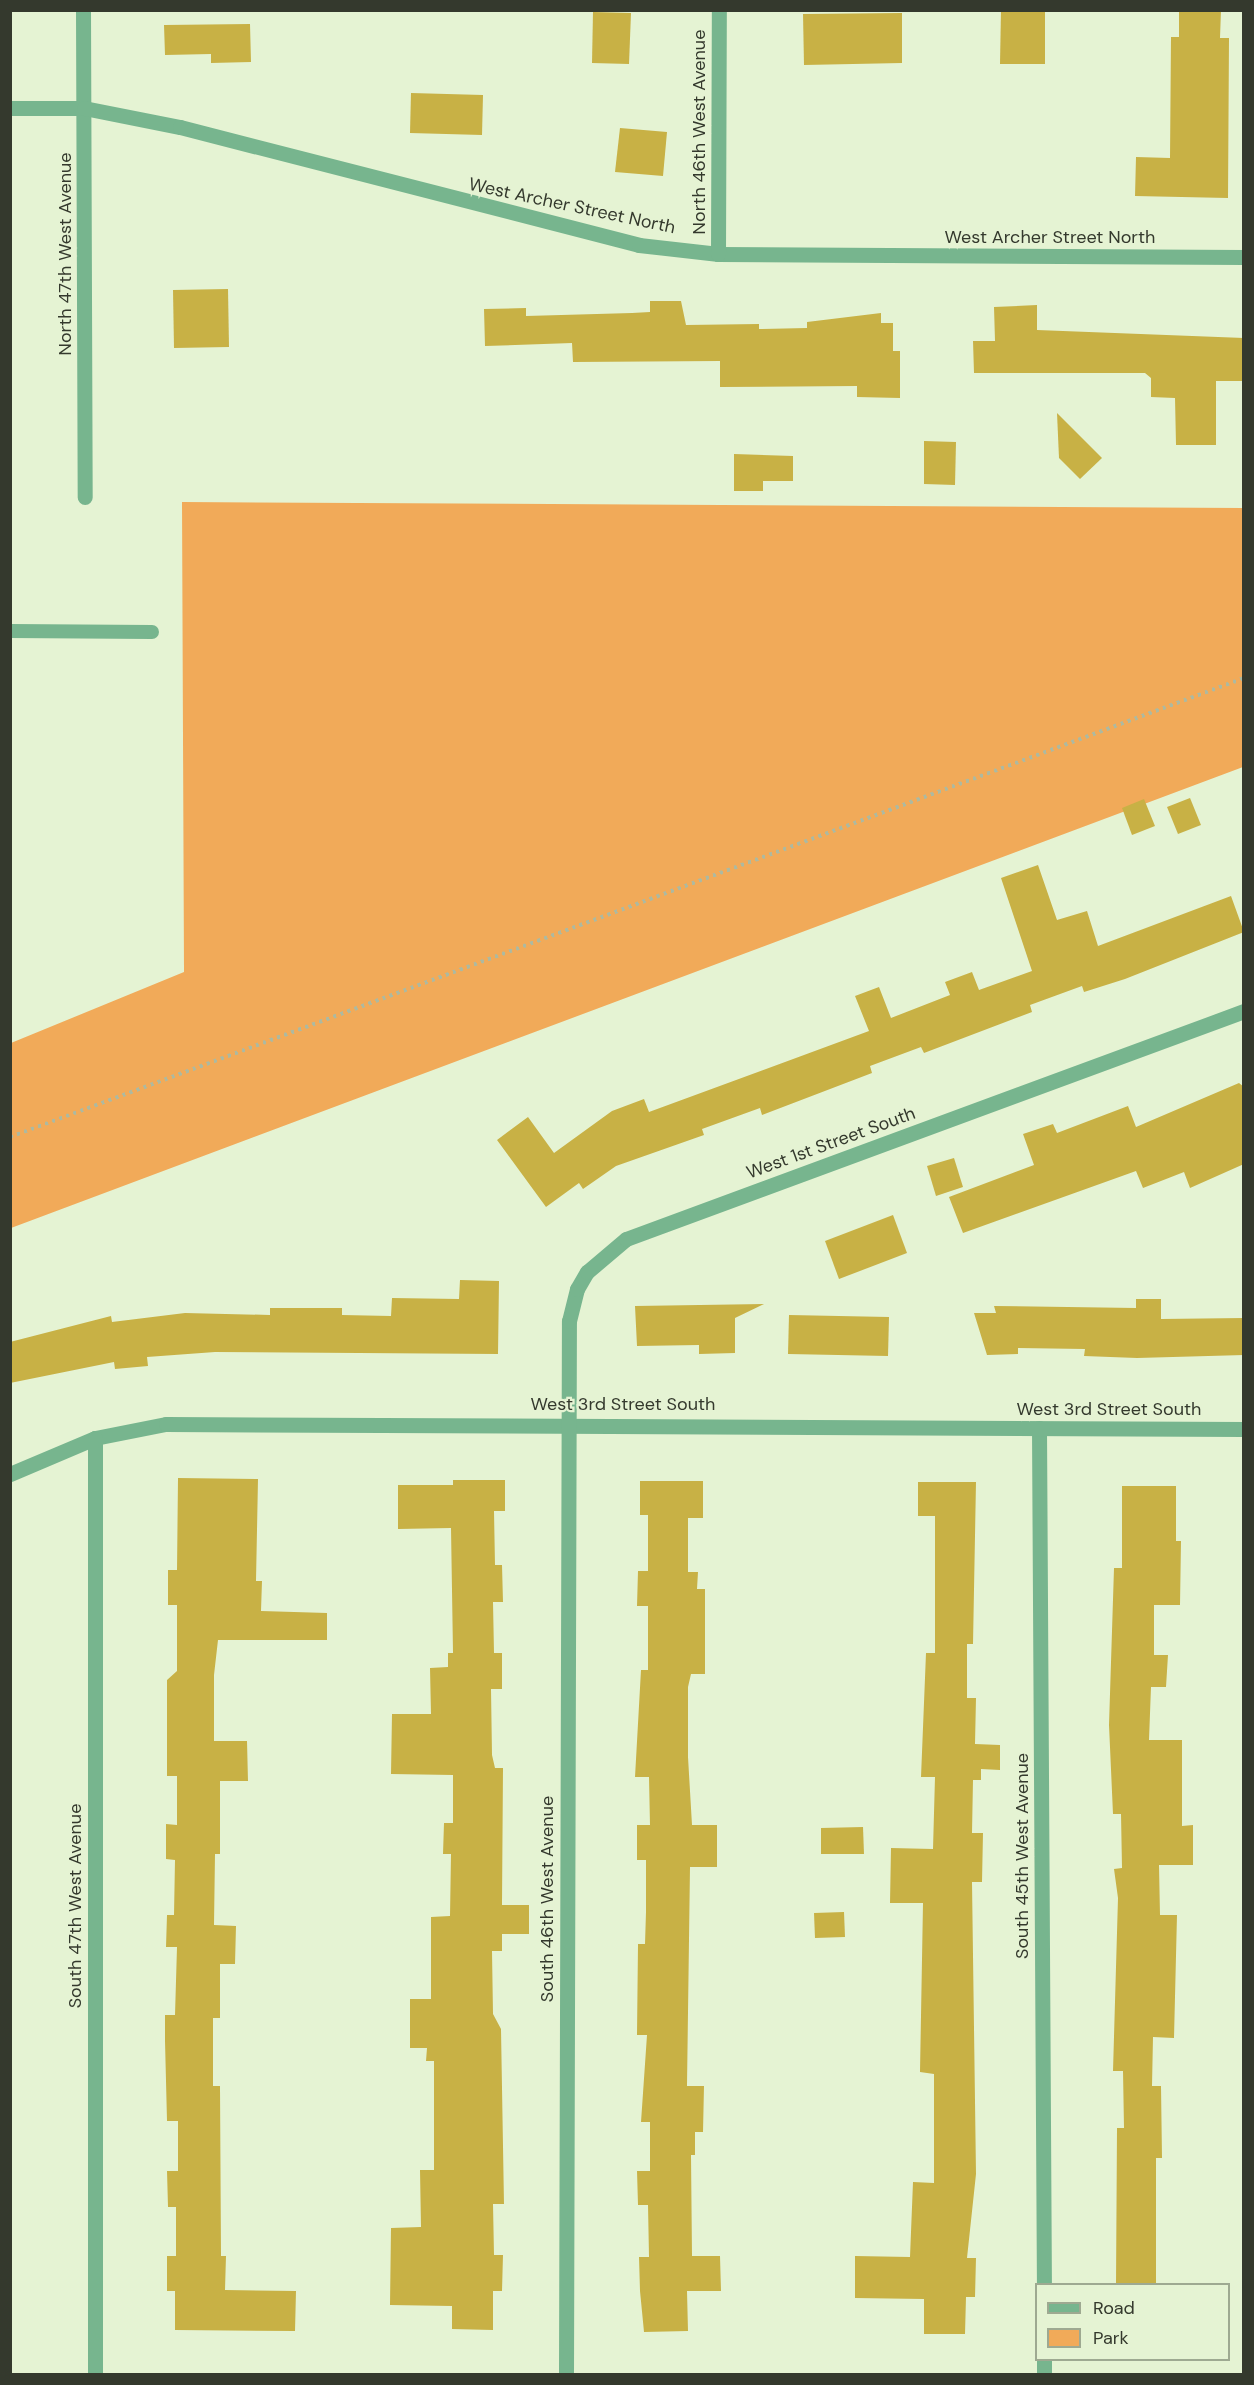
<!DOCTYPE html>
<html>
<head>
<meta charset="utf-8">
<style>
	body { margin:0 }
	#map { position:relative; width:1254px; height:2385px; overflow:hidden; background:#e5f3d3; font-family:"DM Sans",sans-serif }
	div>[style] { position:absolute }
	.green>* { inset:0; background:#f1aa59 }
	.building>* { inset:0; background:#c8b145 }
	.path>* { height:4px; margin-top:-2px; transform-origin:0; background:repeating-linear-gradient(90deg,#aeb99f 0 3px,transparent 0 7.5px) }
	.service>* { height:14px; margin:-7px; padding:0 7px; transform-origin:7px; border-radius:7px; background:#77b58e }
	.minor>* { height:15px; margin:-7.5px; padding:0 7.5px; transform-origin:7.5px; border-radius:7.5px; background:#77b58e }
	span { translate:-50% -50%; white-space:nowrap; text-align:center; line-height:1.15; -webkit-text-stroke:4.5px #e5f3d3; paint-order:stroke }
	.street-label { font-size:18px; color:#34392d }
	.frame { position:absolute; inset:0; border:12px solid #34392d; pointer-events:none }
	.legend { position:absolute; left:1035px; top:2283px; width:195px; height:78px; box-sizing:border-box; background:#e5f3d3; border:2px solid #9ea991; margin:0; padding:8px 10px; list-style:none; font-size:18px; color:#34392d }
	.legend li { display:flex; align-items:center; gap:12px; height:30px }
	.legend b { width:30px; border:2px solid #9ea991 }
</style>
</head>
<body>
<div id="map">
	<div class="green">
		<div style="clip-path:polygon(182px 502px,1243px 508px,1243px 767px,11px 1228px,11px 1043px,184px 972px)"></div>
	</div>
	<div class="building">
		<div style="clip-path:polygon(1001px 10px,1045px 10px,1045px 64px,1000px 64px)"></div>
		<div style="clip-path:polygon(1179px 10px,1221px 10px,1220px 38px,1229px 38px,1228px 198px,1135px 196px,1136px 157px,1170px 158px,1171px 37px,1179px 37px)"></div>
		<div style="clip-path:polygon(593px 12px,631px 13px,629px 64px,592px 63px)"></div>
		<div style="clip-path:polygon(902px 13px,902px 63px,804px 65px,803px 14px)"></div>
		<div style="clip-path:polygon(250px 24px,251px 62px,211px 63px,211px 54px,165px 55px,164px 25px)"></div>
		<div style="clip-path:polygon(411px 93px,483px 95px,482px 135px,410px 133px)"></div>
		<div style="clip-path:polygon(620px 128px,667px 132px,663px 176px,615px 172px)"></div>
		<div style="clip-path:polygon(228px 289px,229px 347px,174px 348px,173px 290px)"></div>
		<div style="clip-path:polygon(650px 301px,681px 301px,686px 325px,759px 324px,759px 329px,807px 328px,807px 322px,881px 313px,881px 323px,893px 323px,893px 351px,900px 351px,900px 398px,857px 397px,857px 386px,720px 387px,720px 361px,573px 362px,572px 343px,485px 346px,484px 309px,526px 308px,526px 316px,632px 313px,650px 312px)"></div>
		<div style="clip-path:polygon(1037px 305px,1037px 330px,1244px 338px,1244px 381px,1216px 381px,1216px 445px,1176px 445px,1175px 398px,1151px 397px,1151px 378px,1145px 373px,974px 373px,973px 341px,995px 341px,994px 307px)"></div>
		<div style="clip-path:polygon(1057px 413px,1102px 458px,1080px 479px,1059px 458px)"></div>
		<div style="clip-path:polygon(924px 441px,956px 442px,955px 485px,924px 484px)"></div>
		<div style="clip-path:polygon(734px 454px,793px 456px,793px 481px,763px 481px,763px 491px,734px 491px)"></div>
		<div style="clip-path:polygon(1190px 798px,1201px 825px,1178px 834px,1167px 807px)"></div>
		<div style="clip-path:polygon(1144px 799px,1155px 826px,1132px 835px,1122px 808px)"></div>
		<div style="clip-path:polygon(1038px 865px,1057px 920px,1087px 911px,1098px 946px,1231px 896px,1244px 932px,1125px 979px,1084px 992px,1082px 986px,1030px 1005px,1032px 1012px,924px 1053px,921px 1047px,870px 1066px,872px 1073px,762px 1115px,760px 1108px,702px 1129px,704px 1135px,616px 1166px,583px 1189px,579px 1183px,546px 1207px,497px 1140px,528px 1117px,554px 1153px,612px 1111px,644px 1099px,649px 1112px,869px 1031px,855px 996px,879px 987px,891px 1018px,950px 995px,945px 982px,972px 972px,979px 990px,1032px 971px,1001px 878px)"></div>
		<div style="clip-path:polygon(1239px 1083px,1244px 1087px,1244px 1164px,1190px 1188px,1184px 1172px,1143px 1188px,1136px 1171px,963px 1233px,949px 1197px,1034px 1165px,1023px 1134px,1053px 1124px,1057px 1133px,1128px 1106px,1136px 1127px)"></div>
		<div style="clip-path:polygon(954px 1158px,963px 1187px,936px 1196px,927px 1166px)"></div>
		<div style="clip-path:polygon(893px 1215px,907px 1253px,839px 1279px,825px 1241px)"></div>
		<div style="clip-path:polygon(460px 1280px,499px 1281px,498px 1354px,215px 1352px,147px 1357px,148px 1366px,115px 1369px,114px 1362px,10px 1383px,10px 1342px,111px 1316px,112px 1322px,185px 1313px,270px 1315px,270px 1308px,342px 1308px,342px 1315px,391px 1316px,392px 1298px,459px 1299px)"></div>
		<div style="clip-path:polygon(1136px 1299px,1161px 1299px,1161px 1319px,1244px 1318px,1244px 1355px,1137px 1358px,1084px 1356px,1085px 1349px,1018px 1348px,1018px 1354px,987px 1355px,974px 1313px,996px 1313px,994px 1306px,1136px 1308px)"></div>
		<div style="clip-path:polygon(764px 1304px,735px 1318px,735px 1353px,699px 1354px,699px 1345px,637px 1346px,635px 1306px)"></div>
		<div style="clip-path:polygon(789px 1315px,889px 1317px,888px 1356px,788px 1354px)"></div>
		<div style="clip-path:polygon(178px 1478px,258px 1479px,256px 1581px,262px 1581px,261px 1611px,327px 1613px,327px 1640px,218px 1640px,214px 1675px,214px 1741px,247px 1741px,248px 1781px,220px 1781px,220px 1854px,215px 1854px,214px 1925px,236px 1926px,235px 1964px,220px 1964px,220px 2018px,213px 2018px,213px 2086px,220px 2086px,221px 2256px,226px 2256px,225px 2290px,296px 2291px,295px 2331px,175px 2330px,175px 2291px,167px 2291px,167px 2256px,176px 2256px,176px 2207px,168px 2207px,167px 2171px,178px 2171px,178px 2121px,167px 2121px,165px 2041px,165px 2015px,175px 2015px,177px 1947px,166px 1947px,167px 1915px,174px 1915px,175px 1860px,166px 1859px,166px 1824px,177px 1825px,177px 1776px,167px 1776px,167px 1680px,177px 1671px,177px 1605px,168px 1605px,168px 1570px,177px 1570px)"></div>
		<div style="clip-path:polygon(453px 1480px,505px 1480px,505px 1511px,494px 1511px,495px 1565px,502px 1565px,503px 1602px,493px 1602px,494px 1653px,502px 1653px,502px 1689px,491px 1689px,492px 1755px,495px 1768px,503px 1768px,502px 1905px,529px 1905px,529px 1934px,502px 1934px,502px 1951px,492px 1951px,493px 2014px,501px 2029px,504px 2204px,493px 2204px,494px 2255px,503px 2255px,502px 2291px,493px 2291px,493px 2330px,452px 2329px,452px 2306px,390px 2305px,391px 2228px,421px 2227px,420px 2170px,434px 2170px,434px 2061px,426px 2061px,427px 2048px,410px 2048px,410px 1999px,431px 1999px,431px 1917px,450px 1916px,451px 1854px,443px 1854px,444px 1823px,453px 1823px,453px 1775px,391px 1774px,392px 1714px,431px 1714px,430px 1668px,448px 1667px,448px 1653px,453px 1653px,451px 1528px,398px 1529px,398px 1485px,453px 1485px)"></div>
		<div style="clip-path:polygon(640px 1481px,703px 1481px,703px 1518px,688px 1518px,688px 1572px,698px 1572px,697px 1589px,705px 1589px,705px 1674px,691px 1674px,688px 1687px,688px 1757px,692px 1825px,717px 1825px,717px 1867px,690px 1867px,687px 2086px,704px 2086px,703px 2132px,695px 2132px,695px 2155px,691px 2155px,692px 2256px,720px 2256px,721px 2291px,687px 2291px,688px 2331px,644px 2332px,640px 2291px,639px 2257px,649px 2257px,648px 2205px,638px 2205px,637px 2171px,650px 2171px,650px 2122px,641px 2122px,647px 2035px,637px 2035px,638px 1944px,645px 1944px,646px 1912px,646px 1860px,637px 1860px,637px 1825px,650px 1825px,649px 1777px,635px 1777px,641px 1670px,648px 1670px,648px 1606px,637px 1606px,638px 1571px,648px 1571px,648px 1515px,640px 1515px)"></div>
		<div style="clip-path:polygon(918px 1482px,976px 1482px,973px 1644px,967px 1644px,967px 1698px,976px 1698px,975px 1744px,1000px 1745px,1000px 1770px,981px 1769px,981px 1780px,973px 1780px,972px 1833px,983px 1833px,982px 1882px,972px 1882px,976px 2174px,967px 2258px,976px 2258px,975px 2297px,966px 2297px,965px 2334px,924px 2334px,924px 2299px,855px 2298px,855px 2256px,910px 2257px,913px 2182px,934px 2183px,934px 2074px,920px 2072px,923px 1903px,890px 1903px,891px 1848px,933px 1849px,935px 1777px,921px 1777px,926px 1653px,935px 1653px,935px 1516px,918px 1516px)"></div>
		<div style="clip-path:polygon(1122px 1486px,1176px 1486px,1176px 1541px,1181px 1541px,1180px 1605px,1154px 1605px,1154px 1655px,1168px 1655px,1166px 1687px,1151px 1687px,1149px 1740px,1182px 1740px,1182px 1826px,1193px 1825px,1193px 1865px,1159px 1865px,1160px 1915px,1177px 1915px,1174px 2038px,1153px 2037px,1152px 2086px,1161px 2086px,1162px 2158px,1156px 2158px,1156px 2284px,1116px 2284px,1117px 2128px,1124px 2128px,1123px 2071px,1113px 2071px,1118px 1898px,1114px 1869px,1122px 1868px,1121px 1814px,1113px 1814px,1109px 1725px,1114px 1568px,1122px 1568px)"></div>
		<div style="clip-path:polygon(863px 1827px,864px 1854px,821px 1854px,821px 1828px)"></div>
		<div style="clip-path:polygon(844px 1912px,845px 1937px,815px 1938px,814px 1913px)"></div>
	</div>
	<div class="path">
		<div style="left:10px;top:1137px;width:1317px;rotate:-20.4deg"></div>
	</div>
	<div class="service">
		<div style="left:10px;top:631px;width:142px;rotate:0.4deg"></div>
	</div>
	<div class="minor">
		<div style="left:83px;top:10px;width:487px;rotate:89.8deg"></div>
		<div style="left:10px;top:108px;width:74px"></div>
		<div style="left:84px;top:108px;width:98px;rotate:11.2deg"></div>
		<div style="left:180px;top:127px;width:474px;rotate:14.4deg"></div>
		<div style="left:639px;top:245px;width:80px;rotate:6.5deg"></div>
		<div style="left:718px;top:254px;width:526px;rotate:0.33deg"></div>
		<div style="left:718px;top:254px;width:244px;rotate:-89.8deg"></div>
		<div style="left:1039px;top:1428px;width:856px;rotate:89.67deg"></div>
		<div style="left:10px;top:1474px;width:92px;rotate:-23deg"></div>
		<div style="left:95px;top:1438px;width:72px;rotate:-11.2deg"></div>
		<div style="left:166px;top:1424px;width:1078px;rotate:0.27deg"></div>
		<div style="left:1044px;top:2360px;width:14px;rotate:90deg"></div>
		<div style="left:95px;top:2374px;width:936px;rotate:-90deg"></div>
		<div style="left:566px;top:2374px;width:1053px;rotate:-89.84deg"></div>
		<div style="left:569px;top:1321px;width:33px;rotate:-76deg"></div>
		<div style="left:577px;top:1289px;width:20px;rotate:-60deg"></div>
		<div style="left:587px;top:1272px;width:51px;rotate:-40.2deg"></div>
		<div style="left:626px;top:1239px;width:659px;rotate:-20.25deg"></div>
	</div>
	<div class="street-label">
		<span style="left:699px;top:132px;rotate:-90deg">North 46th West Avenue</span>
		<span style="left:572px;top:206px;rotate:12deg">West Archer Street North</span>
		<span style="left:1050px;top:237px">West Archer Street North</span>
		<span style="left:65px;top:254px;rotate:-90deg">North 47th West Avenue</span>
		<span style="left:831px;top:1143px;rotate:-20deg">West 1st Street South</span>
		<span style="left:623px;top:1404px">West 3rd Street South</span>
		<span style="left:1109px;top:1409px">West 3rd Street South</span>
		<span style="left:1022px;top:1856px;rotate:-90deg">South 45th West Avenue</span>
		<span style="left:547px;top:1899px;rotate:-90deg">South 46th West Avenue</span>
		<span style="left:75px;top:1906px;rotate:-90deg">South 47th West Avenue</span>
	</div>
	<div class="frame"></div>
	<ul class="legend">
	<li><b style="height:8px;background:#77b58e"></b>Road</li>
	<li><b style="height:16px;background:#f1aa59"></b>Park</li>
	</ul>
</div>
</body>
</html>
